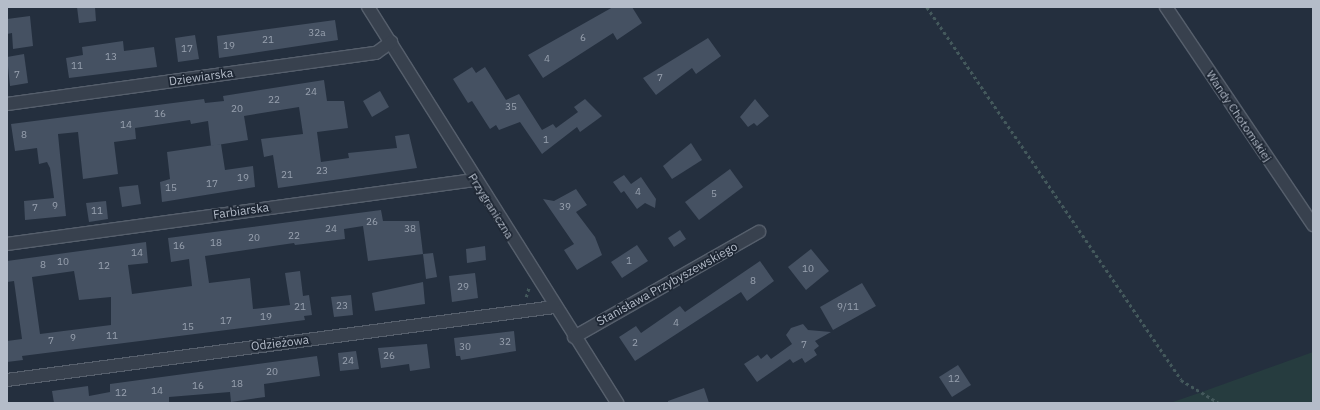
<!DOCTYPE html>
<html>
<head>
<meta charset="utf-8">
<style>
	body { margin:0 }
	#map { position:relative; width:1320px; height:410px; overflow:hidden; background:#242f3e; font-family:"IBM Plex Sans",sans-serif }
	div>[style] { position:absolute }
	.green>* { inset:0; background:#263c3f }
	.building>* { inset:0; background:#455162 }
	.path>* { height:2.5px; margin-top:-1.25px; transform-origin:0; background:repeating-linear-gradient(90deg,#44595c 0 3px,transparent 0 6px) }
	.roads { filter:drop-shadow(1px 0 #565f6c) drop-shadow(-1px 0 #565f6c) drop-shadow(0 1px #565f6c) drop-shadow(0 -1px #565f6c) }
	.street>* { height:12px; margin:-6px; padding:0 6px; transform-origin:6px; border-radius:6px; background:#38414e }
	span { translate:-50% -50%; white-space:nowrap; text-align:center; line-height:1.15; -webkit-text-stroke:3.5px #1d2633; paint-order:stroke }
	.number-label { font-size:10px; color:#98a1af }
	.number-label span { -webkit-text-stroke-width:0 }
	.street-label { font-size:12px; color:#b4bcc9 }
	.frame { position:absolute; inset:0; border:8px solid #b4bcc9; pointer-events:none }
</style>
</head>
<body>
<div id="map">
	<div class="green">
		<div style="clip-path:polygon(1313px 352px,1313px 403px,1170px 403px,1199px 393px)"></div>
	</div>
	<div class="building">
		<div style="clip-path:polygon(77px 7px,95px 7px,96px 21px,79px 23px)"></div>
		<div style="clip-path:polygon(613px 7px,632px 7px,642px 23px,617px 40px,613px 33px,543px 78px,528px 55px)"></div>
		<div style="clip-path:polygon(30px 16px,33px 46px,13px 49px,12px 33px,7px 34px,7px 19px)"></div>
		<div style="clip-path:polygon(335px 20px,338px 40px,219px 58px,217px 36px)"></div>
		<div style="clip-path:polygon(195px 35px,199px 59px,178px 62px,175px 38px)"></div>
		<div style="clip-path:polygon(708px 38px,721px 56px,696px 74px,692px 68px,656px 95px,643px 78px)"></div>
		<div style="clip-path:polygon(123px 41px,124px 51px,154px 47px,157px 67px,69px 78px,66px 58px,83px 55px,82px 47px)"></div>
		<div style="clip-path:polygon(24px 54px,28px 83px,10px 86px,7px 57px)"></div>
		<div style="clip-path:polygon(472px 67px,476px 73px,485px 67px,506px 100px,519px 94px,542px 130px,553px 124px,556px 128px,578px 112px,574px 107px,585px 99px,602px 116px,580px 132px,577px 127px,542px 154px,520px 122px,499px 130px,496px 125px,490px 129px,472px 101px,468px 103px,453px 79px)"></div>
		<div style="clip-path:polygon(324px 80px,327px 101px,344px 101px,348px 128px,317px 132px,321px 162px,349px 158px,348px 153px,397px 148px,395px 136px,409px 134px,417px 168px,278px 188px,273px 155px,264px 157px,261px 139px,303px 134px,299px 107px,244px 116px,248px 140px,211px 146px,208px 121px,191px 124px,190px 120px,135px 128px,136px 139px,114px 142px,118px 174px,83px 179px,78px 132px,58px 134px,66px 216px,25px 220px,24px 201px,54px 198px,50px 168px,47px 162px,39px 164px,37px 148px,15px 151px,11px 124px,204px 99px,205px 103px,224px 101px,223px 96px)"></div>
		<div style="clip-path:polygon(380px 91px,389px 107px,372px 117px,363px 101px)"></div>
		<div style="clip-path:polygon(755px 99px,769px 116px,757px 126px,754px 123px,748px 127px,740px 117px)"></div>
		<div style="clip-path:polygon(691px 143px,702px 160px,672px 179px,663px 166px)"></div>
		<div style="clip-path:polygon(221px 144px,225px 170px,253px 166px,255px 187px,162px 202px,160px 182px,170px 179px,167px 152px)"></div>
		<div style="clip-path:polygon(730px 169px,743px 187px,699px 220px,685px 202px)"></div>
		<div style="clip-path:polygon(624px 175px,631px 184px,641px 177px,656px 199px,655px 208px,645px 203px,637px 209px,624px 191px,621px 193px,613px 182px)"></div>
		<div style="clip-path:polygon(138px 185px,141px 204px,122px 207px,119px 187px)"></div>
		<div style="clip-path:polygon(576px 189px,587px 205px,576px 212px,595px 237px,602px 255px,577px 270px,564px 250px,574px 244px,543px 199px,554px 201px)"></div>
		<div style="clip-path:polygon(106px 201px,108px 219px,89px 222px,86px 203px)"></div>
		<div style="clip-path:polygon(evenodd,381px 210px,383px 221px,419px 221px,423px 254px,433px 253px,437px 277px,426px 279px,423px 254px,368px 261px,363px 226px,344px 229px,345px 239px,295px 245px,294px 243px,205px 256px,209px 283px,250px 278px,253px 309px,290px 305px,285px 273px,300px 271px,303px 296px,309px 295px,312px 315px,304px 316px,305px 320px,22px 356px,23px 360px,7px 362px,7px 341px,22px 339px,14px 281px,7px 282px,7px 261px,146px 242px,148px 263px,128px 265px,132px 294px,192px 286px,189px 259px,171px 262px,168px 238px,381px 210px,74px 271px,79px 300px,111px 297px,111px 325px,40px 334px,32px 277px,74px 271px)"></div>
		<div style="clip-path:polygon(680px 230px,686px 239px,674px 247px,668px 238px)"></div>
		<div style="clip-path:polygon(637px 245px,648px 261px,622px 278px,611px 262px)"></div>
		<div style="clip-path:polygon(485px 246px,486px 260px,467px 263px,466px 249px)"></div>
		<div style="clip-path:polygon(811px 249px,829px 271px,806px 290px,788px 267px)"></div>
		<div style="clip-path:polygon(760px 261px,774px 281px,747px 301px,741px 292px,635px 361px,619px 337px,636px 326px,641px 333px,680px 306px,685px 312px)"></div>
		<div style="clip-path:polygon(475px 273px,478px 298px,452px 302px,449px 276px)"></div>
		<div style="clip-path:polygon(423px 282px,425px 304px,375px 311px,372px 293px)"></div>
		<div style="clip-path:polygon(862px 283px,876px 306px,833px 330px,820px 307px)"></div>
		<div style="clip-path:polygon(351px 295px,353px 315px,334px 317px,331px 297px)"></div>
		<div style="clip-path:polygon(803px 324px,808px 330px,831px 332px,815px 341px,819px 346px,814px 350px,817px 355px,805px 363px,802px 358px,793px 363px,790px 359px,757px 382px,744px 364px,758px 355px,761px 359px,767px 354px,771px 359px,792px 344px,786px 335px,791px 328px)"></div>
		<div style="clip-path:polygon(514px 331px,516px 351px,461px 360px,460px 356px,456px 356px,454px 338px)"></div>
		<div style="clip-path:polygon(427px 344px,430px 368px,410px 371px,409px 364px,381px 368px,378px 348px)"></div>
		<div style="clip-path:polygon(356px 351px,359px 369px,340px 371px,338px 353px)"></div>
		<div style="clip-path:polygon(317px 356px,320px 376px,264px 384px,265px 397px,231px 402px,230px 392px,169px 397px,169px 403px,54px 403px,52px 391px,88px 386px,89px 396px,110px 392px,110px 384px)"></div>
		<div style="clip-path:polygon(958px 365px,971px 385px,952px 397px,939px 377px)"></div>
		<div style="clip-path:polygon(704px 388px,709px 403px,668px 403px,668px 401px)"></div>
	</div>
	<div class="path">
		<div style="left:927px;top:7px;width:451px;rotate:55.7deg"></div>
		<div style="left:1181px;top:380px;width:44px;rotate:31.2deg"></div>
		<div style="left:526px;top:297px;width:10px;rotate:-73deg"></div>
	</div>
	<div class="roads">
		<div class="street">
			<div style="left:368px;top:7px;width:468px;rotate:57.8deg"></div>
			<div style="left:1166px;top:7px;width:263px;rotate:56deg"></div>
			<div style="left:7px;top:104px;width:373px;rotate:-7.9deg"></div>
			<div style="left:376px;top:53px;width:19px;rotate:-36deg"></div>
			<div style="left:7px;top:244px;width:473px;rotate:-7.8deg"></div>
			<div style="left:574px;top:337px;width:213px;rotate:-29.6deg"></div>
			<div style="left:7px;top:380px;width:552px;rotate:-7.6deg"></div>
		</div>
	</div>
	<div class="number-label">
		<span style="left:317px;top:33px">32a</span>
		<span style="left:583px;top:38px">6</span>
		<span style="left:268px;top:40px">21</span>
		<span style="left:229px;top:46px">19</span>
		<span style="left:187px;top:49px">17</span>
		<span style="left:111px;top:57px">13</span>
		<span style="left:547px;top:59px">4</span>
		<span style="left:77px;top:66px">11</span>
		<span style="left:17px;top:75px">7</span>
		<span style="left:660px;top:78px">7</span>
		<span style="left:311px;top:92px">24</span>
		<span style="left:274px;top:100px">22</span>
		<span style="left:511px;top:107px">35</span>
		<span style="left:237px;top:109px">20</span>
		<span style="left:160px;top:114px">16</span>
		<span style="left:126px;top:125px">14</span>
		<span style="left:24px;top:135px">8</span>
		<span style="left:546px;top:140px">1</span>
		<span style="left:322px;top:171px">23</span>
		<span style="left:287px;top:175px">21</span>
		<span style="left:243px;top:178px">19</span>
		<span style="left:212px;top:184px">17</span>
		<span style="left:171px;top:188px">15</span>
		<span style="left:638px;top:192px">4</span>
		<span style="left:714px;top:194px">5</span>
		<span style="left:55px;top:206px">9</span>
		<span style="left:565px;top:207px">39</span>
		<span style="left:35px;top:208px">7</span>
		<span style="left:97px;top:211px">11</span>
		<span style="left:372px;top:222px">26</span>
		<span style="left:331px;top:229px">24</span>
		<span style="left:410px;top:229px">38</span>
		<span style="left:294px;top:236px">22</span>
		<span style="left:254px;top:238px">20</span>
		<span style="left:216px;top:243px">18</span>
		<span style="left:179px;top:246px">16</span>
		<span style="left:137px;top:253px">14</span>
		<span style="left:629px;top:261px">1</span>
		<span style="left:63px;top:262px">10</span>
		<span style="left:43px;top:265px">8</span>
		<span style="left:104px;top:266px">12</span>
		<span style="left:808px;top:269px">10</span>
		<span style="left:753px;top:281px">8</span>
		<span style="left:463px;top:287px">29</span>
		<span style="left:342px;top:306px">23</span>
		<span style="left:300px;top:307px">21</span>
		<span style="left:848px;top:307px">9/11</span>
		<span style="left:266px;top:317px">19</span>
		<span style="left:226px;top:321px">17</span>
		<span style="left:676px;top:323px">4</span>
		<span style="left:188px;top:327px">15</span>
		<span style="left:112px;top:336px">11</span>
		<span style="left:73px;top:338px">9</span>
		<span style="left:51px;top:341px">7</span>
		<span style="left:505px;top:342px">32</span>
		<span style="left:635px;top:343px">2</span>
		<span style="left:804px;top:345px">7</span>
		<span style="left:465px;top:347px">30</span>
		<span style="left:389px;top:356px">26</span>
		<span style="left:348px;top:361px">24</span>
		<span style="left:272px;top:372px">20</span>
		<span style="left:954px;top:379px">12</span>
		<span style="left:237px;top:384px">18</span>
		<span style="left:198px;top:386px">16</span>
		<span style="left:157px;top:391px">14</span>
		<span style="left:121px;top:393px">12</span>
	</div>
	<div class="street-label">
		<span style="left:201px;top:77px;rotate:-8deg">Dziewiarska</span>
		<span style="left:1239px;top:116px;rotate:56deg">Wandy Chotomskiej</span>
		<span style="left:491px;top:206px;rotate:58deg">Przygraniczna</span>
		<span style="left:241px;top:211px;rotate:-8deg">Farbiarska</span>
		<span style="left:667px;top:284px;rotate:-29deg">Stanisława Przybyszewskiego</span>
		<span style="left:280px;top:343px;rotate:-7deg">Odzieżowa</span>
	</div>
	<div class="frame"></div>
</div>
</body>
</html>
